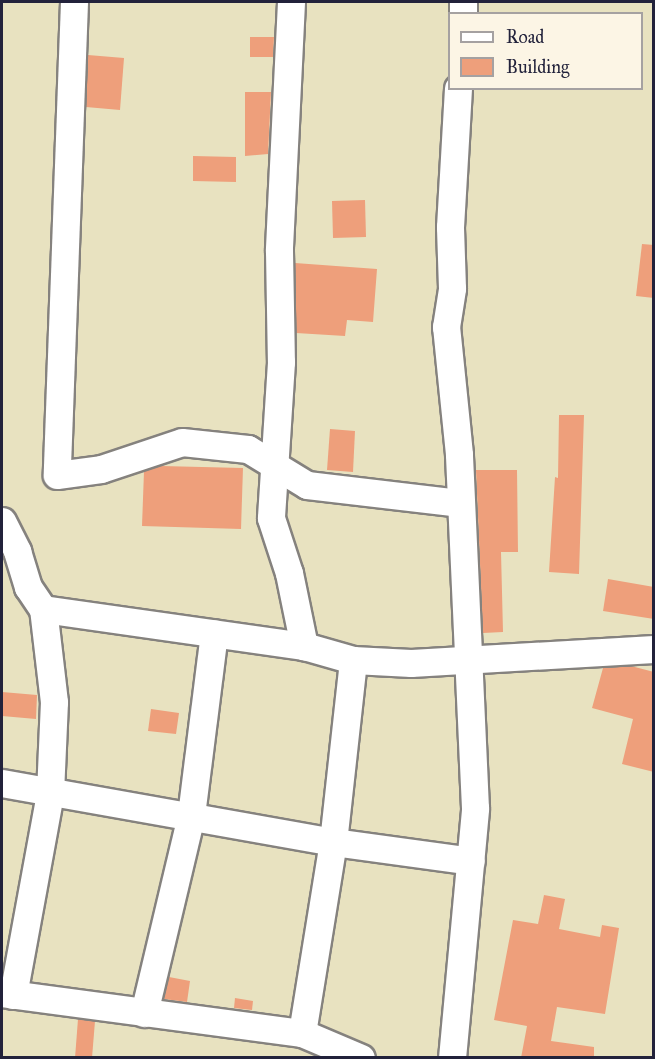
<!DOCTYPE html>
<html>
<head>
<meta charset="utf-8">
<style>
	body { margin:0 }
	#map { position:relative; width:655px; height:1059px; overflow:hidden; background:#e8e2c0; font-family:"IM FELL Great Primer",serif }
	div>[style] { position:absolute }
	.building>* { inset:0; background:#ee9f7b }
	.roads { filter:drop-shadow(2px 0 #85827e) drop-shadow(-2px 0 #85827e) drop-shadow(0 2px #85827e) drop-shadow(0 -2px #85827e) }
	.minor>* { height:27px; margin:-13.5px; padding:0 13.5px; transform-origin:13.5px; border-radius:13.5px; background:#fff }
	span { translate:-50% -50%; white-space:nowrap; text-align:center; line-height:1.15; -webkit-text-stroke:4.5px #fcf5e5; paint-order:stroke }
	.frame { position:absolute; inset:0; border:3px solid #22223b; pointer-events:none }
	.legend { position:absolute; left:448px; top:12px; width:195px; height:78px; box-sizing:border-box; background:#fcf5e5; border:2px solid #a5a1a1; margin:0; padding:8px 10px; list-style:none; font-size:18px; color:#22223b }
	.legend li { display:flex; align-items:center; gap:12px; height:30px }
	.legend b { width:30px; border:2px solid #a5a1a1 }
</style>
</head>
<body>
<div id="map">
	<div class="building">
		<div style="clip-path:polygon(250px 37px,274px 37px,273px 57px,250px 57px)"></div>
		<div style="clip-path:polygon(88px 55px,124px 58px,120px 110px,86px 107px)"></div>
		<div style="clip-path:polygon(245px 92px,271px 92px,268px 154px,245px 156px)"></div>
		<div style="clip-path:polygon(193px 156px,236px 157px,236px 182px,193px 181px)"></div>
		<div style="clip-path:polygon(365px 200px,366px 237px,333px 238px,332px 201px)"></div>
		<div style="clip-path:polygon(642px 244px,654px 245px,654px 298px,636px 296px)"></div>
		<div style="clip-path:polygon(295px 263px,377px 269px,373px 322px,347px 320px,345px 336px,296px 333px)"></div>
		<div style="clip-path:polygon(559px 415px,584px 415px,579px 574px,549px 572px,555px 477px,558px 478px)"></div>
		<div style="clip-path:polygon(330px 429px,355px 431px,353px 472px,327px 470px)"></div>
		<div style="clip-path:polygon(161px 466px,243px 468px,241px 529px,142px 526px,144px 471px)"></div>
		<div style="clip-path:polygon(476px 470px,517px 470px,518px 552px,501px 552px,503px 632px,483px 633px)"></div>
		<div style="clip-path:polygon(608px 579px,654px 587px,654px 619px,603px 611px)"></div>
		<div style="clip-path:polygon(631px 666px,654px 672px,654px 772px,622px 764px,633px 719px,592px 708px,603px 668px)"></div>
		<div style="clip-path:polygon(2px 692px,37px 695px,36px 719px,2px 716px)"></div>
		<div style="clip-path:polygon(151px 709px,179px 713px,176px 734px,148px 731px)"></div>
		<div style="clip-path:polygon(544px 895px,565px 899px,559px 929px,600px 937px,602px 925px,619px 928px,605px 1014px,557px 1007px,551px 1041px,594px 1047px,594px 1058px,521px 1058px,527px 1026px,494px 1020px,513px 920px,538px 924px)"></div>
		<div style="clip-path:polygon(169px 977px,190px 981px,187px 1002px,164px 999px)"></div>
		<div style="clip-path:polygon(235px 998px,253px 1001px,252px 1010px,234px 1008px)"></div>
		<div style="clip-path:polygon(78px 1019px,95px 1021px,92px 1058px,75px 1058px)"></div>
	</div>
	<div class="roads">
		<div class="minor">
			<div style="left:74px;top:2px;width:473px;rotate:92.1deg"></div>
			<div style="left:57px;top:475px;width:44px;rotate:-7.8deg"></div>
			<div style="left:101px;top:469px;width:85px;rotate:-18.4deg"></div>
			<div style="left:182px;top:442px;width:66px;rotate:6.1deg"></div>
			<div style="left:248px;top:449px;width:69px;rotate:31.4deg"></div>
			<div style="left:307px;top:485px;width:155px;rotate:6.7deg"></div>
			<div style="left:291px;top:2px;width:249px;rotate:92.8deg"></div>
			<div style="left:279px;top:251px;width:111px;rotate:89deg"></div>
			<div style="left:281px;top:362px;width:156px;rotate:93.7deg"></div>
			<div style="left:271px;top:518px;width:58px;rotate:71.9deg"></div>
			<div style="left:289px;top:573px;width:75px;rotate:78.4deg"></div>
			<div style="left:463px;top:2px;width:12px;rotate:90deg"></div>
			<div style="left:2px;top:521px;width:34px;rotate:63deg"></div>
			<div style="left:17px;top:551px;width:38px;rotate:73deg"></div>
			<div style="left:28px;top:587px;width:27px;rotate:56deg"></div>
			<div style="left:43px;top:609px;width:264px;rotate:8.1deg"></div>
			<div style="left:304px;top:646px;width:51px;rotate:15.9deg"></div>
			<div style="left:353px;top:660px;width:58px;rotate:3deg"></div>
			<div style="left:411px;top:663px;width:243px;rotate:-3.3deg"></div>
			<div style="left:2px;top:783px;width:336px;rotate:10.1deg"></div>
			<div style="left:333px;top:842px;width:139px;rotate:7.8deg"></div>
			<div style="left:2px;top:993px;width:303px;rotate:7.6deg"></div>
			<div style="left:302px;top:1033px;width:64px;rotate:23deg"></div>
			<div style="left:13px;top:995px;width:205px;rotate:-79.6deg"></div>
			<div style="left:50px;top:793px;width:91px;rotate:-87.5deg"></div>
			<div style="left:54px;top:702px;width:94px;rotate:-96.7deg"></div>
			<div style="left:144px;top:1013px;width:204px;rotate:-76.6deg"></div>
			<div style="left:191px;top:815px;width:183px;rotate:-82.8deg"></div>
			<div style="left:302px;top:1033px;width:193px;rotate:-80.8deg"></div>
			<div style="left:333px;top:842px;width:183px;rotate:-83.7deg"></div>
			<div style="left:452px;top:1058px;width:251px;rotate:-84.7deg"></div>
			<div style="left:475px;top:808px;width:354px;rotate:-92.6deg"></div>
			<div style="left:459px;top:454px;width:128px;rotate:-95.8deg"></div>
			<div style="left:446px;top:327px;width:39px;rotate:-81deg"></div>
			<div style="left:452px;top:288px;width:61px;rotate:-91.9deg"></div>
			<div style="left:450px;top:227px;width:139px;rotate:-86.7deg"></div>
		</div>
	</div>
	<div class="frame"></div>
	<ul class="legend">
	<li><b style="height:8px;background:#fff"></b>Road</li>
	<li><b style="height:16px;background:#ee9f7b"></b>Building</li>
	</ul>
</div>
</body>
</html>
